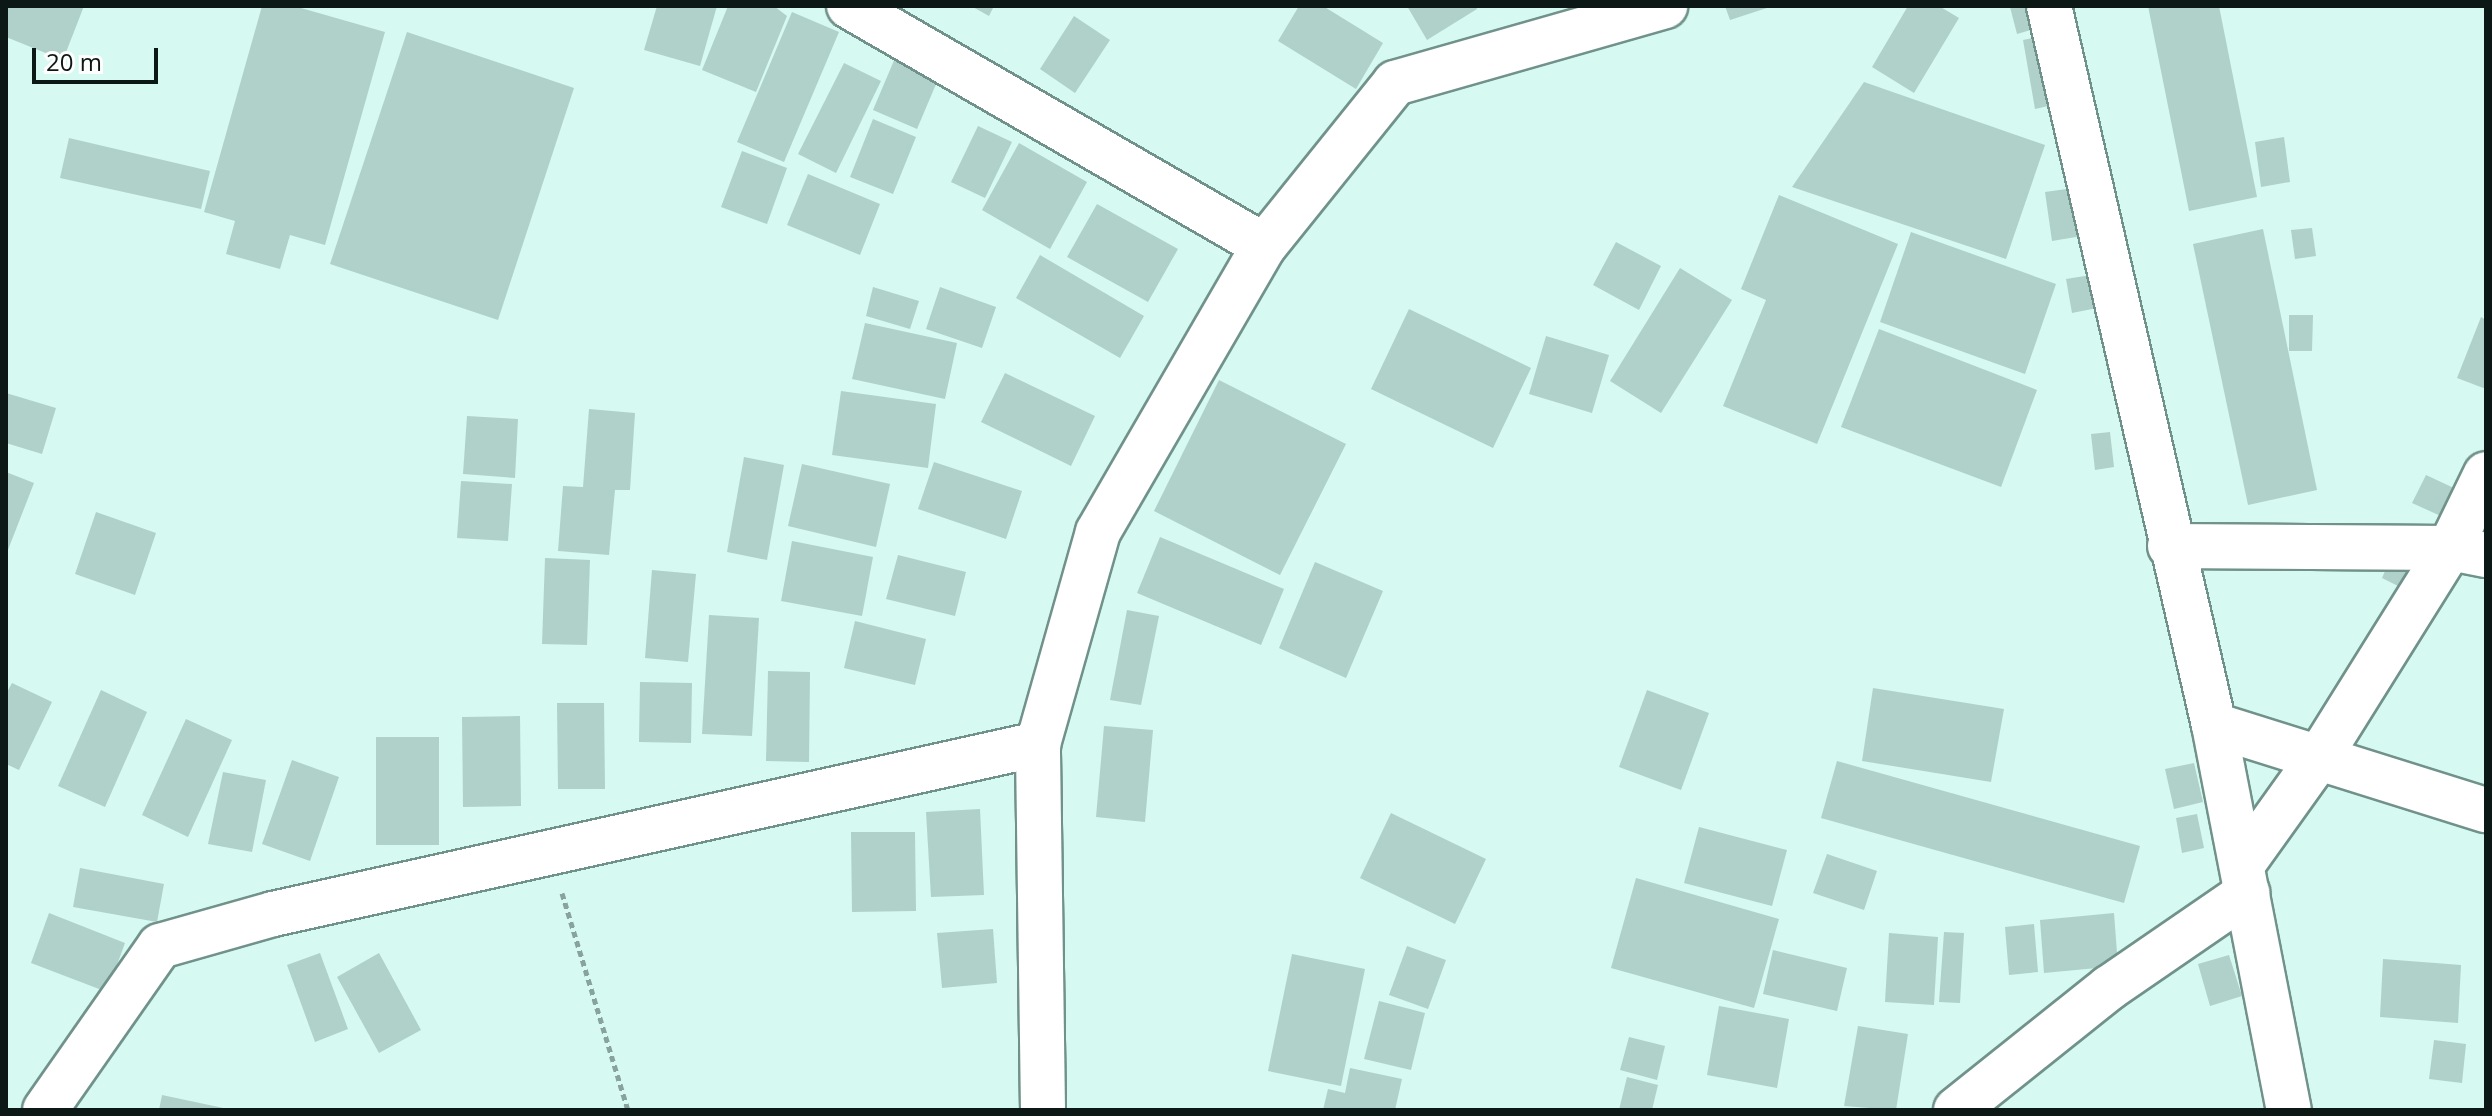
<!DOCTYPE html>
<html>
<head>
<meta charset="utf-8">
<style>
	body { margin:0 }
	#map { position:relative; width:2492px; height:1116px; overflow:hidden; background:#d6f9f1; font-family:"Open Sans",sans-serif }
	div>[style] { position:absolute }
	.building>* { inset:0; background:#afd1c9 }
	.path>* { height:5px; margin-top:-2.5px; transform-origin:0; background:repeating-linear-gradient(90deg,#88a39d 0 6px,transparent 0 10px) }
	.roads { filter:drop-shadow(2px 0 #71928a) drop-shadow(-2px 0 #71928a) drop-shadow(0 2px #71928a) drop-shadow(0 -2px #71928a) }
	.minor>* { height:44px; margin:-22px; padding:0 22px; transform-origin:22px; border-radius:22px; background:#fff }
	.tertiary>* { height:44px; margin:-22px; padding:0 22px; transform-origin:22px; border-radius:22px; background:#fff }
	span { translate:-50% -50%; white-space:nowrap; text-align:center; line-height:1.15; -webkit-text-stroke:6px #fefefe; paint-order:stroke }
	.frame { position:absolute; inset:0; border:8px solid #0b1815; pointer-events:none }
	.scale { position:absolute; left:32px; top:48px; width:126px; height:36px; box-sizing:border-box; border:4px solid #0b1815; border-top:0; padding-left:10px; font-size:24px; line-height:28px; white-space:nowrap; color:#0b1815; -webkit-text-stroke:6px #fefefe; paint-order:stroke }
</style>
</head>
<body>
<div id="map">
	<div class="building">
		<div style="clip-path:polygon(6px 6px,84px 6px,63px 60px,6px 37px)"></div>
		<div style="clip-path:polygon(262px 6px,294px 6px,385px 32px,325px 245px,290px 235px,280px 269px,226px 254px,235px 221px,204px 212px)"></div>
		<div style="clip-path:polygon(657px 6px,717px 6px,700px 66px,644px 50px)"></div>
		<div style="clip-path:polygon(728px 6px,774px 6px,787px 16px,756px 92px,702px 70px)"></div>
		<div style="clip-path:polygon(971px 6px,994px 6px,989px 16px)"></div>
		<div style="clip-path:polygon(1299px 6px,1323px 6px,1383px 43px,1356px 89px,1278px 41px)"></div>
		<div style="clip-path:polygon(1407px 6px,1476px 6px,1477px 9px,1427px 40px)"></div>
		<div style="clip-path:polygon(1725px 6px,1770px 6px,1770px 7px,1730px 20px)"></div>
		<div style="clip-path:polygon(1908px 6px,1939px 6px,1959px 18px,1914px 93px,1872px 67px)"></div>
		<div style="clip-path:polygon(2046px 6px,2051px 24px,2017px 34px,2010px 7px)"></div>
		<div style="clip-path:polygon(2148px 6px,2219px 6px,2257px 197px,2189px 211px)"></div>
		<div style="clip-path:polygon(792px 12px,839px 32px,784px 162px,737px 142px)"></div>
		<div style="clip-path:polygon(1074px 16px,1110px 40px,1075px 93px,1040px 69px)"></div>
		<div style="clip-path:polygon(407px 32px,574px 88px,498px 320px,330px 264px)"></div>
		<div style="clip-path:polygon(2054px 34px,2066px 102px,2035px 109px,2023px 40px)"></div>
		<div style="clip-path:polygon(898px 51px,942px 70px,917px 129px,873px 110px)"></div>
		<div style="clip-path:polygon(844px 63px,881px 81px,836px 173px,798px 154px)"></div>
		<div style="clip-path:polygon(1864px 82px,2045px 145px,2006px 259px,1792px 187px)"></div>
		<div style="clip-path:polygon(873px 119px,916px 137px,893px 194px,850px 177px)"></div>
		<div style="clip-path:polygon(978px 126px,1012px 142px,985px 198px,951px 182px)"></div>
		<div style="clip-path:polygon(2284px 137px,2290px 182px,2261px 187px,2255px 142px)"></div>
		<div style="clip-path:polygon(69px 138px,210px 171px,201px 209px,60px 178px)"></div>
		<div style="clip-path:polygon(1019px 143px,1087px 182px,1050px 249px,982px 210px)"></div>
		<div style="clip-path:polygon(742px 151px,787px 168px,767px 224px,721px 207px)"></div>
		<div style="clip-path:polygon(808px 174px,880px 204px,860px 255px,787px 225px)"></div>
		<div style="clip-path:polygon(2074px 188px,2082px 236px,2052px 241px,2045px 192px)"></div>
		<div style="clip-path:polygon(1779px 195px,1898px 244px,1817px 444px,1723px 406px,1766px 300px,1741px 289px)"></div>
		<div style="clip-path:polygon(1097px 204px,1178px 249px,1148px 302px,1067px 257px)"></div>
		<div style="clip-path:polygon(2312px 228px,2316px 256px,2295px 259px,2291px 230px)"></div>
		<div style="clip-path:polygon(2263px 229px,2317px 490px,2248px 505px,2193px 244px)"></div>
		<div style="clip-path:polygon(1911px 232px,2056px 284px,2025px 374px,1880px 322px)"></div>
		<div style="clip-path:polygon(1616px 242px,1661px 266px,1639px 310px,1593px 285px)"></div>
		<div style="clip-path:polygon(1040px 255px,1144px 316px,1120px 358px,1016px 298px)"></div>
		<div style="clip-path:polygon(1680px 268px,1732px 300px,1661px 413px,1610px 381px)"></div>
		<div style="clip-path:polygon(2091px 275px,2097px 308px,2072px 313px,2066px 279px)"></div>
		<div style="clip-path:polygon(873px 287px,919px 301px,910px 329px,866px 316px)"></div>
		<div style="clip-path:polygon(940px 287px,996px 307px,982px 348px,926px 329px)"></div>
		<div style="clip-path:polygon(1409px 309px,1531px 368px,1493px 448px,1371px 389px)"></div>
		<div style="clip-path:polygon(2289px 315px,2313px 315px,2312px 351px,2289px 351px)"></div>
		<div style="clip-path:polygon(2481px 317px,2486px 320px,2486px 389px,2457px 378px)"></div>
		<div style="clip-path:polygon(865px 323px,957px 343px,945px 399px,852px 379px)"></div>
		<div style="clip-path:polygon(1879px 329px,2037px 390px,2001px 487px,1841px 427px)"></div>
		<div style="clip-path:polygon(1546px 336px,1609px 355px,1592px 413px,1529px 394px)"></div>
		<div style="clip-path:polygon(1005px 373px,1095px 416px,1071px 466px,981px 422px)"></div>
		<div style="clip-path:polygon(1219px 380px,1346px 444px,1280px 575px,1154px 511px)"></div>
		<div style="clip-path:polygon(841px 391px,936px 404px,928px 468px,832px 455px)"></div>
		<div style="clip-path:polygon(6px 393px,56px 408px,42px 454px,6px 443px)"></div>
		<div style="clip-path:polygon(589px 409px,635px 413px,630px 490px,615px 490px,609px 555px,558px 551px,563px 486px,583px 487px)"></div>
		<div style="clip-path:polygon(467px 416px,518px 419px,515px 478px,463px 474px)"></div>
		<div style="clip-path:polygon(2110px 432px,2114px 467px,2095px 470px,2091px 434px)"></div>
		<div style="clip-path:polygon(744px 457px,784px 465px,767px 560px,727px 552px)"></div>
		<div style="clip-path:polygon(934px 462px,1022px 491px,1006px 539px,918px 509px)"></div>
		<div style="clip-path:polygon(802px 464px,890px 484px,876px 547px,788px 526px)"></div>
		<div style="clip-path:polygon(6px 472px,34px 483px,6px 555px)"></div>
		<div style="clip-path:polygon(2426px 475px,2456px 489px,2443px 517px,2412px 503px)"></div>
		<div style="clip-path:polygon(461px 481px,512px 484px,508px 541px,457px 538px)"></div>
		<div style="clip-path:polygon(96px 512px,156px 533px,135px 595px,75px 574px)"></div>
		<div style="clip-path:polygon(1160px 537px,1284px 589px,1261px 645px,1137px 593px)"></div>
		<div style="clip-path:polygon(792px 541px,873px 557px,862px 616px,781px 601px)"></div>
		<div style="clip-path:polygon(2393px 553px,2418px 565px,2406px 590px,2382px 578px)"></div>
		<div style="clip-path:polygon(898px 555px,966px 572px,955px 616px,886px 599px)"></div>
		<div style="clip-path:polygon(545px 558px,590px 560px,587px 645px,542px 644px)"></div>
		<div style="clip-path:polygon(1315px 562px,1383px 591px,1346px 678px,1279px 648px)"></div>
		<div style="clip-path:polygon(652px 570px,696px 574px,688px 662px,645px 658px)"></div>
		<div style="clip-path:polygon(1127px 610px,1159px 616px,1141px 705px,1110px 700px)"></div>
		<div style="clip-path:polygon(709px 615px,759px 618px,752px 736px,702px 734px)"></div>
		<div style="clip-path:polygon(855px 621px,926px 639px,915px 685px,844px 668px)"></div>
		<div style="clip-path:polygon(768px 671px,810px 672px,809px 762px,766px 761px)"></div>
		<div style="clip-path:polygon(640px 682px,692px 683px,691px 743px,639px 742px)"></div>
		<div style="clip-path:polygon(12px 683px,52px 702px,19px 770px,6px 764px,6px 694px)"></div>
		<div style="clip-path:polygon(1873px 688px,2004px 709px,1991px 782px,1862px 761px)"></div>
		<div style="clip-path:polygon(101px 690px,147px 712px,105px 807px,58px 786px)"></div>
		<div style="clip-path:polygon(1647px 690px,1709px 713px,1681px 790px,1619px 767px)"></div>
		<div style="clip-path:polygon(557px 703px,604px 703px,605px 789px,558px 789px)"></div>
		<div style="clip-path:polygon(520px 716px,521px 806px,463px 807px,462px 717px)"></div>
		<div style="clip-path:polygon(186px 719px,232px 740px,188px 837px,142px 815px)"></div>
		<div style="clip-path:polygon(1104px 726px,1153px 730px,1145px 822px,1096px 817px)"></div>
		<div style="clip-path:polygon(376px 737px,439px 737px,439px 845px,376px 845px)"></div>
		<div style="clip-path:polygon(292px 760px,339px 777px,310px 861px,262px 844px)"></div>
		<div style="clip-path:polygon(1837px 761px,2140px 846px,2124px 903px,1821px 818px)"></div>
		<div style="clip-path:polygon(2194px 763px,2203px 802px,2174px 809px,2165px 769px)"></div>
		<div style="clip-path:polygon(223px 772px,266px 780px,252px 852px,208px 844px)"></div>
		<div style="clip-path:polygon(980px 809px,984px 895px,931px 897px,926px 812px)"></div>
		<div style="clip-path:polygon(1391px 813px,1486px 859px,1455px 924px,1360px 878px)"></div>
		<div style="clip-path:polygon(2197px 814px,2204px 848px,2182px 853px,2176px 818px)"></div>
		<div style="clip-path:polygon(1699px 827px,1787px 850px,1772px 906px,1684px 883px)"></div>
		<div style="clip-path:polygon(851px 832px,915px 832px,916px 911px,852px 912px)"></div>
		<div style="clip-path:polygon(1827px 854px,1877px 871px,1864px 910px,1813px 893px)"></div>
		<div style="clip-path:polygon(80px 868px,164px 884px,157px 922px,73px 907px)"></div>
		<div style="clip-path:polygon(1636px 878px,1779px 919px,1754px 1008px,1611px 968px)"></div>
		<div style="clip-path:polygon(49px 913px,125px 943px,107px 992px,31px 963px)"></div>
		<div style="clip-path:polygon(2114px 913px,2118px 966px,2044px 973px,2040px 920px)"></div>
		<div style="clip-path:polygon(2034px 924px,2038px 972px,2009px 975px,2005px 927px)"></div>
		<div style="clip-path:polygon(993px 929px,997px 983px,942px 988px,937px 933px)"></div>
		<div style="clip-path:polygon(1944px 932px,1964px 933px,1960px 1003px,1939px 1002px)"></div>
		<div style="clip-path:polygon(1889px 933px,1938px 937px,1934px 1005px,1885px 1002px)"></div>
		<div style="clip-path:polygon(1407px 946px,1446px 960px,1428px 1009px,1389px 995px)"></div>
		<div style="clip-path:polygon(1773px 950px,1847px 968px,1837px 1011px,1763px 994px)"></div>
		<div style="clip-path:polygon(320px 953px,348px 1029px,315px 1042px,287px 965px)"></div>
		<div style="clip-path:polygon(379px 953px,421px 1030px,379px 1053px,337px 977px)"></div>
		<div style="clip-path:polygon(1292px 954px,1365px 969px,1341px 1086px,1268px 1071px)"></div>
		<div style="clip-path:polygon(2229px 955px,2242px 996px,2210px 1006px,2198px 964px)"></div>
		<div style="clip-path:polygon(2383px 959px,2461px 965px,2458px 1023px,2380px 1017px)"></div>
		<div style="clip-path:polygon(1379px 1001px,1425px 1013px,1411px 1070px,1364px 1059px)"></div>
		<div style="clip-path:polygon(1719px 1006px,1789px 1019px,1777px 1088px,1707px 1075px)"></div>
		<div style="clip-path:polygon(1858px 1026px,1908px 1034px,1896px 1110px,1844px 1106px)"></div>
		<div style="clip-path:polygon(1629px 1037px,1665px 1046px,1657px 1080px,1620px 1070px)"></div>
		<div style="clip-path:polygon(2434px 1040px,2466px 1044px,2462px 1083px,2429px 1079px)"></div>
		<div style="clip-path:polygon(1350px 1068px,1402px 1079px,1395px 1110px,1323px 1110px,1328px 1089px,1345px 1093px)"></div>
		<div style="clip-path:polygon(1627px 1077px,1658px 1085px,1652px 1110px,1619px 1110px)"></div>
		<div style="clip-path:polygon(162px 1095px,228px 1109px,228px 1110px,159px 1110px)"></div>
	</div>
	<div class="path">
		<div style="left:562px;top:893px;width:227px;rotate:73.1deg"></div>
	</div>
	<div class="roads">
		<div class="minor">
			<div style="left:849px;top:6px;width:479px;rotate:30deg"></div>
			<div style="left:2170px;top:546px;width:280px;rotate:0.4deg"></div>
			<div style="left:2450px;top:548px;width:37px;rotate:11deg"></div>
			<div style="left:2214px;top:725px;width:285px;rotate:17.4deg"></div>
			<div style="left:2242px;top:865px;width:134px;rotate:-54.4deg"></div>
			<div style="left:2320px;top:756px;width:245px;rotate:-58deg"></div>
			<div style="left:2450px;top:548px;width:82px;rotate:-64.1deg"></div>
			<div style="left:45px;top:1110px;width:200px;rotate:-55deg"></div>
			<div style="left:160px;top:946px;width:117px;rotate:-15.8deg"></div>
			<div style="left:273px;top:914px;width:784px;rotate:-12.53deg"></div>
			<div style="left:1043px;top:1110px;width:366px;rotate:-90.8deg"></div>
			<div style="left:1038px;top:744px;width:220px;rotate:-74.2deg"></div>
			<div style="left:1098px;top:532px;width:331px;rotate:-59.9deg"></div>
			<div style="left:1264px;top:246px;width:209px;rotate:-51.2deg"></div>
			<div style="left:1395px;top:83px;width:281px;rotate:-15.9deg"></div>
			<div style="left:1956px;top:1110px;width:196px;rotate:-38.6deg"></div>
			<div style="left:2109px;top:988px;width:168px;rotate:-34.5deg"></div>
		</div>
		<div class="tertiary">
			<div style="left:2049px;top:6px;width:738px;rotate:77.08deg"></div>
			<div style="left:2214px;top:725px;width:392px;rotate:79deg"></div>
		</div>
	</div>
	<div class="frame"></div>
	<div class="scale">20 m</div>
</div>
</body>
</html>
